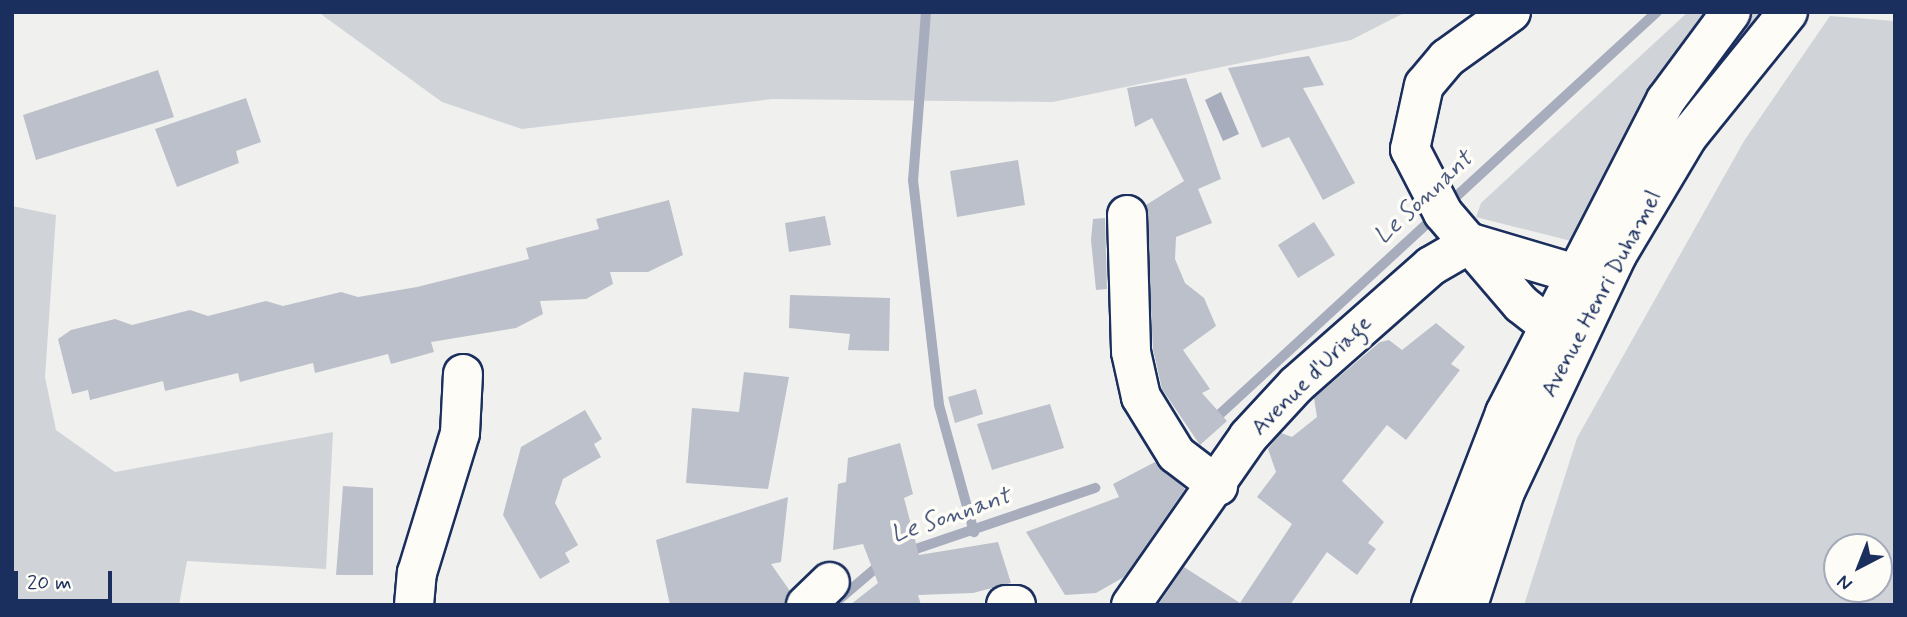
<!DOCTYPE html>
<html>
<head>
<meta charset="utf-8">
<style>
	body { margin:0 }
	#map { position:relative; width:1907px; height:617px; overflow:hidden; background:#f0f0ee; font-family:Mynerve,sans-serif }
	div>[style] { position:absolute }
	.green>* { inset:0; background:#d0d3d8 }
	.water>* { inset:0; background:#a7adbd }
	.stream>* { height:10px; margin:-5px; padding:0 5px; transform-origin:5px; border-radius:5px; background:#a7adbd }
	.building>* { inset:0; background:#bbc0ca }
	.roads { filter:drop-shadow(2px 0 #1b2f5e) drop-shadow(-2px 0 #1b2f5e) drop-shadow(0 2px #1b2f5e) drop-shadow(0 -2px #1b2f5e) }
	.minor>* { height:38px; margin:-19px; padding:0 19px; transform-origin:19px; border-radius:19px; background:#fdfcf7 }
	.major>* { height:38px; margin:-19px; padding:0 19px; transform-origin:19px; border-radius:19px; background:#fdfcf7 }
	span { translate:-50% -50%; white-space:nowrap; text-align:center; line-height:1.15; -webkit-text-stroke:7px #fdfcf7; paint-order:stroke }
	.street-label { font-size:23px; color:#1b2f5e }
	.water-label { font-size:24px; color:#4c5b7f; font-style:italic }
	.frame { position:absolute; inset:0; border:14px solid #1b2f5e; pointer-events:none }
	.north { position:absolute; left:1823px; top:533px; width:70px; height:70px; box-sizing:border-box; background:#fdfcf7; border:2px solid #a3aaba; border-radius:50%; rotate:222deg; font-size:19px; font-weight:700; line-height:28px; text-align:center; color:#1b2f5e }
	.north::after { content:''; display:block; margin:auto; width:24px; height:32px; background:#1b2f5e; clip-path:polygon(50% 0,100% 100%,50% 72%,0 100%) }
	.scale { position:absolute; left:14px; top:571px; width:98px; height:32px; box-sizing:border-box; border:4px solid #1b2f5e; border-top:0; padding-left:9px; font-size:21px; line-height:24px; white-space:nowrap; color:#1b2f5e; -webkit-text-stroke:5px #fdfcf7; paint-order:stroke }
</style>
</head>
<body>
<div id="map">
	<div class="green">
		<div style="clip-path:polygon(318px 12px,1406px 12px,1351px 40px,1053px 102px,772px 99px,522px 129px,442px 102px)"></div>
		<div style="clip-path:polygon(1688px 12px,1710px 12px,1575px 242px,1476px 217px,1481px 203px)"></div>
		<div style="clip-path:polygon(1753px 12px,1768px 12px,1690px 92px,1693px 88px)"></div>
		<div style="clip-path:polygon(evenodd,1830px 16px,1895px 21px,1895px 605px,1524px 605px,1577px 438px,1744px 141px,1830px 16px,1837px 547px,1879px 547px,1879px 589px,1837px 589px,1837px 547px)"></div>
		<div style="clip-path:polygon(12px 206px,56px 215px,45px 377px,56px 430px,115px 472px,333px 432px,326px 569px,187px 561px,179px 605px,12px 605px)"></div>
	</div>
	<div class="water">
		<div style="clip-path:polygon(1221px 92px,1239px 134px,1223px 141px,1205px 100px)"></div>
	</div>
	<div class="stream">
		<div style="left:926px;top:12px;width:169px;rotate:94.4deg"></div>
		<div style="left:913px;top:180px;width:226px;rotate:83.4deg"></div>
		<div style="left:939px;top:405px;width:132px;rotate:74.6deg"></div>
		<div style="left:1448px;top:204px;width:284px;rotate:-42.6deg"></div>
		<div style="left:1220px;top:414px;width:292px;rotate:-42.6deg"></div>
		<div style="left:907px;top:552px;width:199px;rotate:-18.8deg"></div>
		<div style="left:836px;top:602px;width:62px;rotate:-40.4deg"></div>
	</div>
	<div class="building">
		<div style="clip-path:polygon(1309px 56px,1324px 85px,1303px 88px,1355px 183px,1323px 200px,1289px 137px,1262px 148px,1228px 68px)"></div>
		<div style="clip-path:polygon(158px 70px,174px 117px,36px 160px,23px 115px)"></div>
		<div style="clip-path:polygon(1186px 78px,1221px 179px,1198px 189px,1212px 223px,1176px 237px,1175px 259px,1185px 283px,1204px 298px,1216px 326px,1183px 350px,1210px 389px,1202px 393px,1227px 421px,1200px 445px,1162px 389px,1153px 349px,1146px 205px,1184px 181px,1152px 118px,1135px 127px,1127px 88px)"></div>
		<div style="clip-path:polygon(246px 98px,261px 142px,236px 151px,239px 163px,177px 187px,155px 129px)"></div>
		<div style="clip-path:polygon(1018px 160px,1025px 205px,957px 217px,950px 171px)"></div>
		<div style="clip-path:polygon(669px 200px,683px 255px,648px 272px,610px 272px,613px 284px,586px 299px,540px 301px,543px 314px,516px 328px,431px 342px,434px 352px,391px 364px,388px 354px,315px 373px,313px 363px,240px 382px,238px 373px,165px 391px,163px 381px,90px 400px,88px 390px,72px 394px,58px 339px,71px 330px,115px 319px,132px 325px,190px 310px,208px 316px,266px 301px,283px 306px,341px 292px,358px 297px,417px 287px,529px 259px,526px 248px,599px 229px,596px 219px)"></div>
		<div style="clip-path:polygon(825px 216px,831px 245px,789px 252px,785px 223px)"></div>
		<div style="clip-path:polygon(1105px 218px,1107px 289px,1096px 290px,1091px 240px,1093px 219px)"></div>
		<div style="clip-path:polygon(1314px 222px,1335px 255px,1298px 278px,1278px 245px)"></div>
		<div style="clip-path:polygon(790px 295px,890px 298px,889px 351px,848px 350px,850px 334px,789px 328px)"></div>
		<div style="clip-path:polygon(1436px 323px,1465px 347px,1451px 364px,1460px 370px,1406px 440px,1387px 425px,1342px 481px,1384px 522px,1368px 543px,1376px 549px,1357px 575px,1327px 552px,1290px 605px,1158px 605px,1184px 567px,1240px 603px,1292px 524px,1257px 497px,1276px 472px,1268px 449px,1281px 433px,1292px 437px,1317px 417px,1314px 398px,1380px 342px,1389px 340px,1402px 350px)"></div>
		<div style="clip-path:polygon(744px 372px,789px 377px,768px 489px,686px 483px,692px 408px,739px 412px)"></div>
		<div style="clip-path:polygon(976px 389px,983px 414px,955px 423px,948px 397px)"></div>
		<div style="clip-path:polygon(1050px 404px,1064px 448px,992px 470px,977px 424px)"></div>
		<div style="clip-path:polygon(585px 410px,602px 439px,594px 444px,601px 457px,563px 479px,555px 503px,578px 545px,565px 553px,570px 562px,540px 579px,503px 515px,521px 447px)"></div>
		<div style="clip-path:polygon(900px 443px,913px 494px,904px 498px,919px 555px,998px 542px,1011px 583px,973px 593px,918px 595px,921px 605px,850px 605px,878px 583px,863px 544px,833px 550px,838px 484px,846px 482px,848px 458px)"></div>
		<div style="clip-path:polygon(1155px 462px,1185px 489px,1124px 577px,1096px 593px,1065px 595px,1026px 532px,1119px 497px,1113px 484px)"></div>
		<div style="clip-path:polygon(343px 486px,373px 488px,373px 575px,336px 575px)"></div>
		<div style="clip-path:polygon(788px 497px,781px 562px,771px 564px,790px 591px,785px 605px,670px 605px,656px 540px)"></div>
	</div>
	<div class="roads">
		<div class="minor">
			<div style="left:1511px;top:12px;width:79px;rotate:144.3deg"></div>
			<div style="left:1447px;top:58px;width:35px;rotate:130deg"></div>
			<div style="left:1424px;top:85px;width:66px;rotate:102.3deg"></div>
			<div style="left:1410px;top:149px;width:72px;rotate:62.7deg"></div>
			<div style="left:1443px;top:213px;width:120px;rotate:49.4deg"></div>
			<div style="left:1521px;top:304px;width:65px;rotate:38.1deg"></div>
			<div style="left:1127px;top:215px;width:137px;rotate:88.3deg"></div>
			<div style="left:1131px;top:352px;width:46px;rotate:77.5deg"></div>
			<div style="left:1141px;top:397px;width:67px;rotate:58.4deg"></div>
			<div style="left:1176px;top:454px;width:53px;rotate:37.3deg"></div>
			<div style="left:1471px;top:243px;width:138px;rotate:16.5deg"></div>
			<div style="left:414px;top:605px;width:32px;rotate:-85deg"></div>
			<div style="left:417px;top:573px;width:146px;rotate:-72.9deg"></div>
			<div style="left:460px;top:433px;width:59px;rotate:-87.1deg"></div>
			<div style="left:806px;top:605px;width:33px;rotate:-44deg"></div>
			<div style="left:1006px;top:605px;width:10px"></div>
			<div style="left:1131px;top:605px;width:205px;rotate:-55.1deg"></div>
			<div style="left:1248px;top:437px;width:71px;rotate:-47.3deg"></div>
			<div style="left:1296px;top:385px;width:180px;rotate:-41.4deg"></div>
			<div style="left:1431px;top:266px;width:46px;rotate:-29.9deg"></div>
		</div>
		<div class="major">
			<div style="left:1431px;top:605px;width:206px;rotate:-68.9deg"></div>
			<div style="left:1505px;top:413px;width:352px;rotate:-62.8deg"></div>
			<div style="left:1666px;top:100px;width:109px;rotate:-53.5deg"></div>
			<div style="left:1468px;top:605px;width:119px;rotate:-71.9deg"></div>
			<div style="left:1505px;top:492px;width:262px;rotate:-64.7deg"></div>
			<div style="left:1617px;top:255px;width:139px;rotate:-59.2deg"></div>
			<div style="left:1688px;top:136px;width:159px;rotate:-51.1deg"></div>
		</div>
	</div>
	<div class="street-label">
		<span style="left:1602px;top:294px;rotate:-62deg">Avenue Henri Duhamel</span>
		<span style="left:1312px;top:376px;rotate:-45deg">Avenue d'Uriage</span>
	</div>
	<div class="water-label">
		<span style="left:1424px;top:198px;rotate:-43deg">Le Sonnant</span>
		<span style="left:951px;top:516px;rotate:-19deg">Le Sonnant</span>
	</div>
	<div class="frame"></div>
	<div class="north">N</div>
	<div class="scale">20 m</div>
</div>
</body>
</html>
